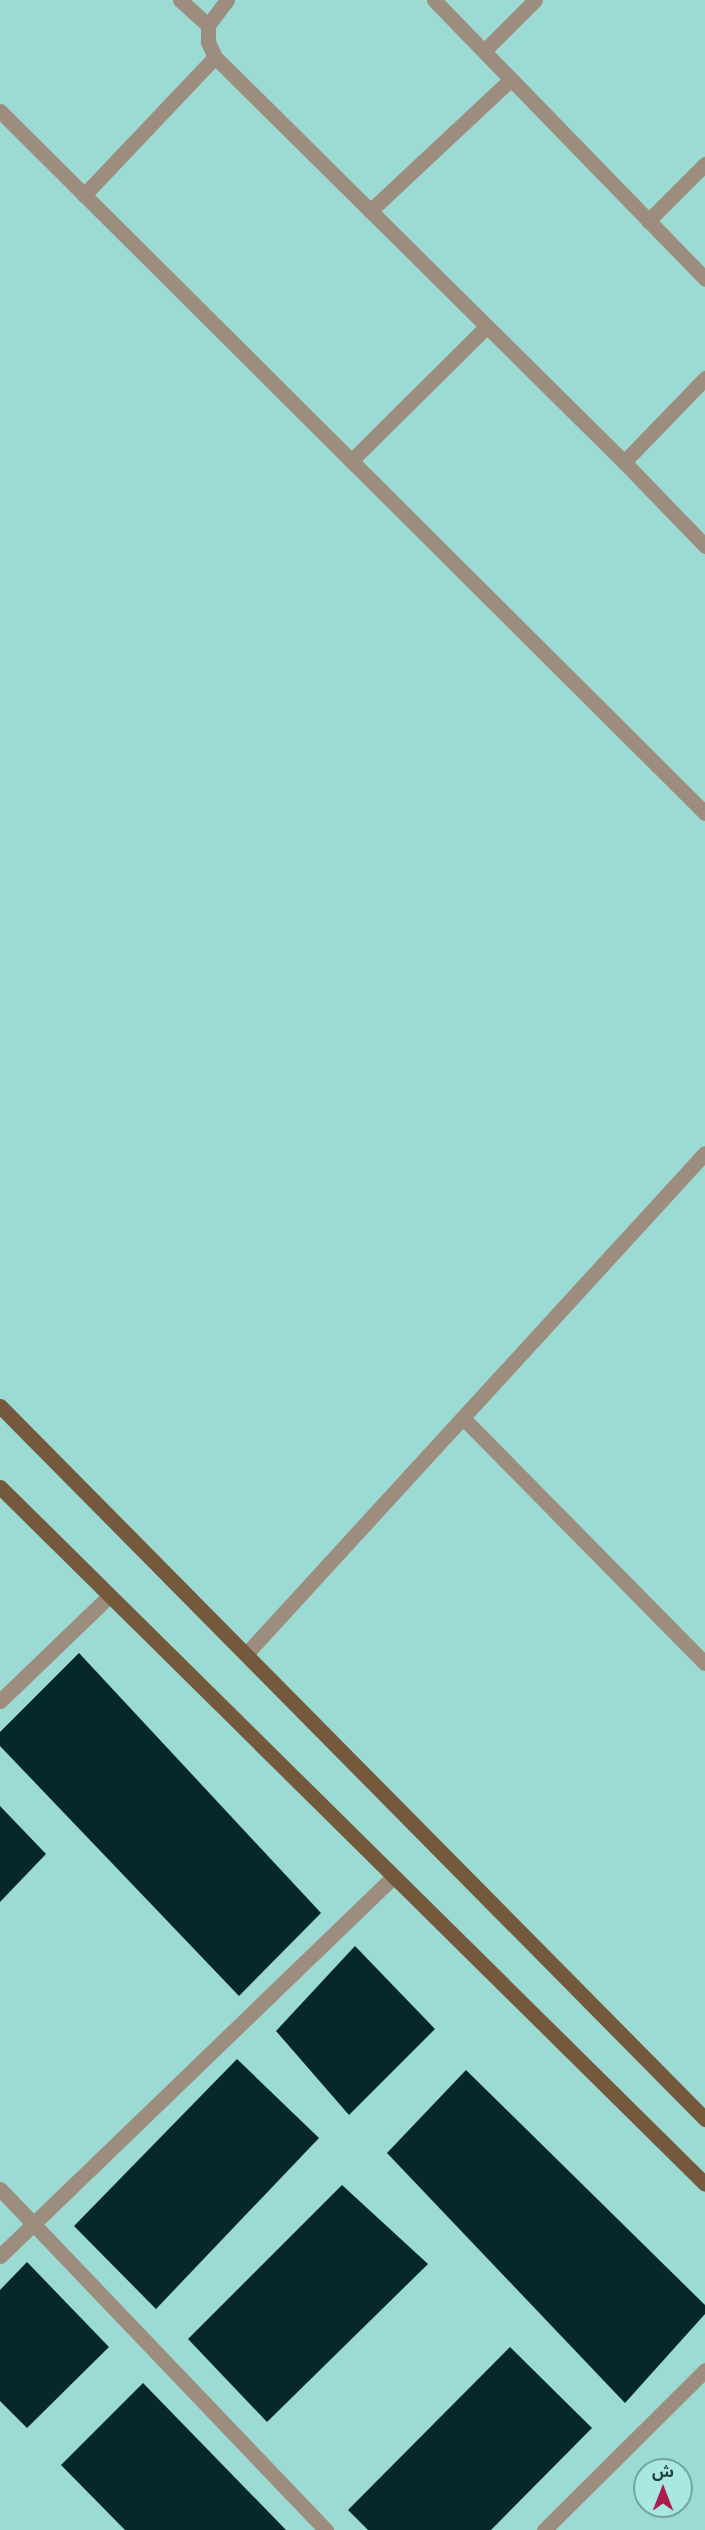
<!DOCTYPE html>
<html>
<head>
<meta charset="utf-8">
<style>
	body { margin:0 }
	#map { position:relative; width:705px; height:2530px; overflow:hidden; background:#9cdad4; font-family:Jost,"Noto Sans Arabic",sans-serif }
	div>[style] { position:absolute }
	.building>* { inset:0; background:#06282c }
	.minor>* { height:15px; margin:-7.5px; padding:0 7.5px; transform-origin:7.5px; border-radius:7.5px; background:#9d8d7e }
	.major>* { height:15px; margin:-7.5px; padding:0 7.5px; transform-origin:7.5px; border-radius:7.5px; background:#74593d }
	span { translate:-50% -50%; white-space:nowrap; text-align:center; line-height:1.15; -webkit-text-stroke:6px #a8e8e1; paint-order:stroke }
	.north { position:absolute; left:633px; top:2458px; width:60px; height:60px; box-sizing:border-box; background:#a8e8e1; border:2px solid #73a49f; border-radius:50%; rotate:0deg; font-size:16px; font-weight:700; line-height:24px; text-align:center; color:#243e3c }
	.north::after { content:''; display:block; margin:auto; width:21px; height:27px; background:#ae1c4e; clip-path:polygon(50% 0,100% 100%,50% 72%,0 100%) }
</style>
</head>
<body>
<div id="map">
	<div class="building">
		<div style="clip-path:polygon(79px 1653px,321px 1913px,239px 1996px,0 1746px,0 1732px)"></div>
		<div style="clip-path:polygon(0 1806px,46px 1854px,0 1902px)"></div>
		<div style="clip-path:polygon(355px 1946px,435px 2029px,349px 2115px,276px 2031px)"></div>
		<div style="clip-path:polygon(237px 2059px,319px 2138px,156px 2309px,74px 2226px)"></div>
		<div style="clip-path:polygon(466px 2070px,705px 2305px,705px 2314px,625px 2403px,387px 2153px)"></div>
		<div style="clip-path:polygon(342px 2185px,428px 2264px,267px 2422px,188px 2339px)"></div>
		<div style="clip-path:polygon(27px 2262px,109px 2347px,27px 2428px,0 2401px,0 2290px)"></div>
		<div style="clip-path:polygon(510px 2347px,592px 2428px,491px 2530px,368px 2530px,348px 2510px)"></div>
		<div style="clip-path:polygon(143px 2383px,286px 2530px,125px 2530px,61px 2465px)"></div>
	</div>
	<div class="minor">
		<div style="left:180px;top:0;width:38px;rotate:42deg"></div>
		<div style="left:227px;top:0;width:31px;rotate:127deg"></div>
		<div style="left:208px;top:25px;width:17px;rotate:90deg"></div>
		<div style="left:208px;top:42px;width:17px;rotate:65deg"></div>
		<div style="left:215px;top:57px;width:576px;rotate:44.72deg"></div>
		<div style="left:624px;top:462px;width:117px;rotate:-46deg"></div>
		<div style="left:434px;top:0;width:389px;rotate:45.8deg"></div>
		<div style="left:484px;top:51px;width:72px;rotate:-45deg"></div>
		<div style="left:0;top:111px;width:995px;rotate:44.88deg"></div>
		<div style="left:84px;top:195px;width:190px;rotate:-46.5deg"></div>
		<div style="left:370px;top:211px;width:193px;rotate:-43.1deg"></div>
		<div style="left:648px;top:221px;width:81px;rotate:-45deg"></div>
		<div style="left:351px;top:461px;width:189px;rotate:-44.8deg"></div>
		<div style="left:624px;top:462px;width:117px;rotate:46deg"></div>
		<div style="left:463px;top:1418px;width:344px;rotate:45.4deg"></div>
		<div style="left:246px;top:1654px;width:679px;rotate:-47.51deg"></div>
		<div style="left:0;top:1701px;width:150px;rotate:-43.9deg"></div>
		<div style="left:0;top:2189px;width:472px;rotate:46.3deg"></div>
		<div style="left:0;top:2256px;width:546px;rotate:-43.96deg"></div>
		<div style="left:544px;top:2530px;width:227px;rotate:-44.8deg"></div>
	</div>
	<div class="major">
		<div style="left:0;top:1406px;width:1003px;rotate:45.32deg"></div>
		<div style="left:0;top:1487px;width:991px;rotate:44.67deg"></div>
	</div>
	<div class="north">ش</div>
</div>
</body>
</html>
